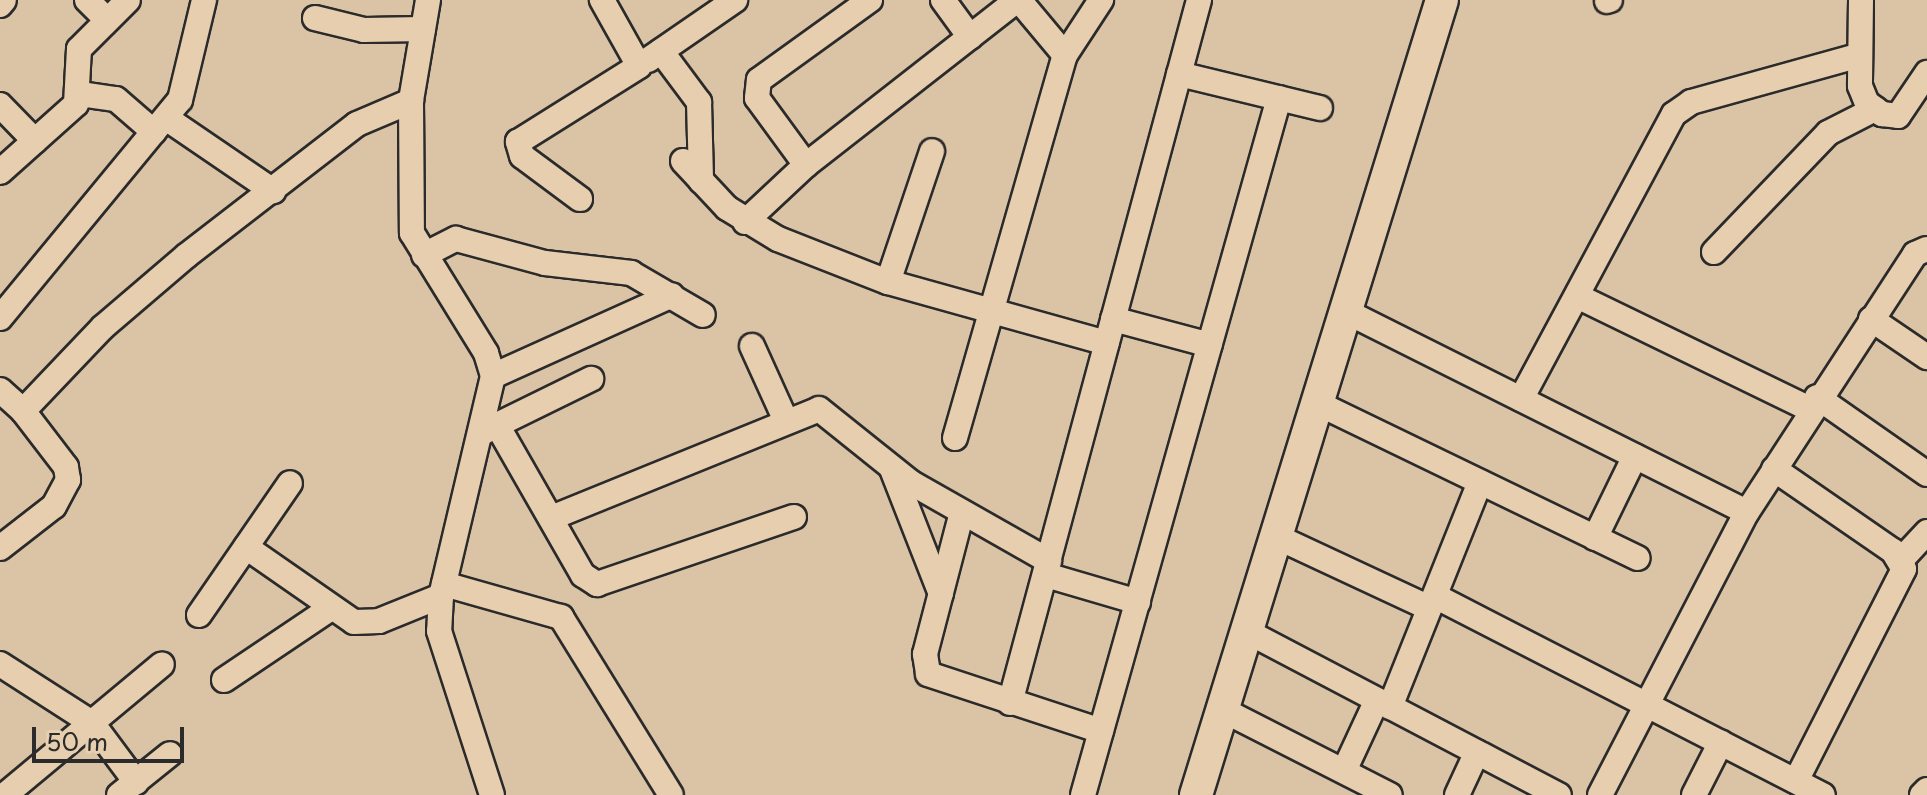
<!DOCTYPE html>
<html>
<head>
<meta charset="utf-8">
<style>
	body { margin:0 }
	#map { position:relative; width:1927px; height:795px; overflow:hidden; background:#dbc4a6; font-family:"Playpen Sans",sans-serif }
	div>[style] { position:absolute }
	.roads { filter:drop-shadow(2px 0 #2b2b2b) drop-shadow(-2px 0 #2b2b2b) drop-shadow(0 2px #2b2b2b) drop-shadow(0 -2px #2b2b2b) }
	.street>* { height:24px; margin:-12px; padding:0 12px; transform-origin:12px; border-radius:12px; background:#e6ceae }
	.secondary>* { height:32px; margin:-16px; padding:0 16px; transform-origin:16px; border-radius:16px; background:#e6ceae }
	span { translate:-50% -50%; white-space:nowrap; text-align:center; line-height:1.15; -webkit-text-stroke:8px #e6ceae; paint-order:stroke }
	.scale { position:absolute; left:32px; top:727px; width:152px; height:36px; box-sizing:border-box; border:4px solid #2b2b2b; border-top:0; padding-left:10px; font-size:24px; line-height:28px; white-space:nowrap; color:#2b2b2b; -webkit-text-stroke:6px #e6ceae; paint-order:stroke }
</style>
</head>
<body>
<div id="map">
	<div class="roads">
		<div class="street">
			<div style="left:87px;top:0;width:28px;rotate:45deg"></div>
			<div style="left:428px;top:0;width:102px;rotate:99.6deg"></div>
			<div style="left:411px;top:101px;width:132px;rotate:89.6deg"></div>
			<div style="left:412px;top:233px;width:141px;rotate:58.3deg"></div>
			<div style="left:486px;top:353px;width:24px;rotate:73deg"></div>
			<div style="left:493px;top:376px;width:226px;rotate:103.3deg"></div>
			<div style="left:441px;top:596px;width:35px;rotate:93deg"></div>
			<div style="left:439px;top:631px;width:172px;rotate:72.1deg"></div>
			<div style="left:943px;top:0;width:46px;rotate:53.9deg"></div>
			<div style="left:1861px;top:0;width:86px;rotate:90.7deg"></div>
			<div style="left:1860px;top:86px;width:18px;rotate:68deg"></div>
			<div style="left:1867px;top:103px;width:19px;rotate:36deg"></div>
			<div style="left:1882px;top:114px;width:16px;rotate:7deg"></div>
			<div style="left:1898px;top:116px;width:52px;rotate:-56deg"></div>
			<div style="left:1607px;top:1px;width:3px;rotate:-18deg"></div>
			<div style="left:0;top:5px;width:6px;rotate:-51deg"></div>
			<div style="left:315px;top:18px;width:50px;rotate:13.8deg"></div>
			<div style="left:364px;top:30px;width:59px;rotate:-1deg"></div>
			<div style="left:661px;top:51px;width:64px;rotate:53.3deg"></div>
			<div style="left:699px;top:102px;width:79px;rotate:88.5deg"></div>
			<div style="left:1065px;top:55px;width:66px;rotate:-56.8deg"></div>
			<div style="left:648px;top:60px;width:106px;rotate:-34.6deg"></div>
			<div style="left:1179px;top:74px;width:145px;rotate:13.6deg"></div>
			<div style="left:80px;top:94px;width:36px;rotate:8deg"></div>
			<div style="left:116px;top:99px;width:50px;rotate:41deg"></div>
			<div style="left:0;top:105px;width:50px;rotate:45.8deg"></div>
			<div style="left:166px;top:118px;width:130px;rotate:34.3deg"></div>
			<div style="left:683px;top:161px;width:64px;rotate:46.9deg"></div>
			<div style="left:727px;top:208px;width:60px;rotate:31.3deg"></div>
			<div style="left:778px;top:239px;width:118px;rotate:21.4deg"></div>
			<div style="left:888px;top:282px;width:227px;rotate:15.6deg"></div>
			<div style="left:806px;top:165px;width:83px;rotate:-126.2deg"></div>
			<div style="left:757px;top:98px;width:18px;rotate:-84deg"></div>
			<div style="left:759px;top:80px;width:137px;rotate:-35.8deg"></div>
			<div style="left:0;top:172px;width:102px;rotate:-41.8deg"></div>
			<div style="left:76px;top:104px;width:55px;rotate:-86.9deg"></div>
			<div style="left:79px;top:49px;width:69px;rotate:-45deg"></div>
			<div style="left:580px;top:199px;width:72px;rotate:-143.4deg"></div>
			<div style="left:522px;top:156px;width:15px;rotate:-106deg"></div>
			<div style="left:518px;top:142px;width:143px;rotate:-32.1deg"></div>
			<div style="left:639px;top:66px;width:76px;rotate:-119.3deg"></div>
			<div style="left:745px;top:222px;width:83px;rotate:-43.1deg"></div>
			<div style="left:806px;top:165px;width:268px;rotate:-38deg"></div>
			<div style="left:1714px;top:252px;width:165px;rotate:-46.2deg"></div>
			<div style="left:1828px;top:133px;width:53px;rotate:-27.1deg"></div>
			<div style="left:424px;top:255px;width:36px;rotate:-27deg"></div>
			<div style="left:456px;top:239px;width:92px;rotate:15.1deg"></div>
			<div style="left:545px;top:263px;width:87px;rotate:6.6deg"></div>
			<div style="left:631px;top:273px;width:83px;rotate:30.3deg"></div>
			<div style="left:888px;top:282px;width:138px;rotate:-71.4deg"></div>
			<div style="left:1577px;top:296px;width:259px;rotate:25.9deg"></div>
			<div style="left:1345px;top:311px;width:449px;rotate:26.6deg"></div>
			<div style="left:0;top:318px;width:283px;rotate:-50.5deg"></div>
			<div style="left:180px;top:100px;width:103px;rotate:-76.5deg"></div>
			<div style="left:1113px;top:319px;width:100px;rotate:15deg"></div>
			<div style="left:1871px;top:319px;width:68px;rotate:34.2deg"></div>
			<div style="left:752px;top:346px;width:82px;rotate:65.6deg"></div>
			<div style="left:493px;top:376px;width:196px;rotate:-24.3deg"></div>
			<div style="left:0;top:390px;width:31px;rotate:42deg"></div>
			<div style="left:1817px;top:397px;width:134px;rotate:35deg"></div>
			<div style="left:1521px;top:399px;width:323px;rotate:-61.8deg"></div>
			<div style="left:1674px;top:114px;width:21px;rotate:-35deg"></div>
			<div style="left:1691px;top:102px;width:175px;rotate:-15.5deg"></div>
			<div style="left:1317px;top:403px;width:356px;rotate:25.8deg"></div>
			<div style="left:497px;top:425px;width:105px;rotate:-26.1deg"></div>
			<div style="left:484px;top:432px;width:15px;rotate:-28deg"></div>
			<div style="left:497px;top:425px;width:173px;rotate:60.2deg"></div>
			<div style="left:583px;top:575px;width:17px;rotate:33deg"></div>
			<div style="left:597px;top:584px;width:208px;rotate:-18.8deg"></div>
			<div style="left:955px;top:438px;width:398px;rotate:-74deg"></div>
			<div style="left:1065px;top:55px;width:72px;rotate:-129.9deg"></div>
			<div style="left:892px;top:469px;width:134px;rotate:68.6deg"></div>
			<div style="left:1774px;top:469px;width:145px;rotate:34.6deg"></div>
			<div style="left:1893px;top:551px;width:21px;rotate:59deg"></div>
			<div style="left:1904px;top:569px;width:238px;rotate:117deg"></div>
			<div style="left:962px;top:512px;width:147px;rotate:104.6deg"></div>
			<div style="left:925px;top:654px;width:20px;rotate:81deg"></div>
			<div style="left:928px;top:674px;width:182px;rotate:18.2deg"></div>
			<div style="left:551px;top:518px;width:289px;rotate:-22.1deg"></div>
			<div style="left:819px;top:409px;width:117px;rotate:38.7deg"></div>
			<div style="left:910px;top:482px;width:160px;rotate:29.6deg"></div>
			<div style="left:1277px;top:537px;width:168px;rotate:25deg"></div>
			<div style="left:1595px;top:538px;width:91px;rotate:-64deg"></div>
			<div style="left:246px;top:547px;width:131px;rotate:34.8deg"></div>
			<div style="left:354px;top:622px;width:25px;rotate:-2deg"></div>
			<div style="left:379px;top:621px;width:67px;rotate:-22deg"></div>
			<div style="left:0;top:548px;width:68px;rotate:-37.9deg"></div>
			<div style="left:54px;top:506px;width:30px;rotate:-62deg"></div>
			<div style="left:68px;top:480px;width:13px;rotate:-99deg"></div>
			<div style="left:66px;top:467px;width:71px;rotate:-127.5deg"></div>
			<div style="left:23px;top:411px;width:116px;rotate:-46.4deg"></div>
			<div style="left:103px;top:327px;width:109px;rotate:-40.5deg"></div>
			<div style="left:186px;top:256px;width:216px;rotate:-37.7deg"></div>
			<div style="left:357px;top:124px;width:59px;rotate:-23.1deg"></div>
			<div style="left:1902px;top:559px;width:37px;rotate:-47deg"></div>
			<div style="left:1046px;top:575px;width:96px;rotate:16.4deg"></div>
			<div style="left:444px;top:584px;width:122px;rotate:15.8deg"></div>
			<div style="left:561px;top:617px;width:209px;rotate:58.3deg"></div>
			<div style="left:1435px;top:596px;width:436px;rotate:27.2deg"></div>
			<div style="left:199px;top:615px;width:160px;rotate:-55.4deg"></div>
			<div style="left:1248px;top:632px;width:351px;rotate:27.7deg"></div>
			<div style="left:0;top:664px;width:109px;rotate:32.7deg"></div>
			<div style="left:92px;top:723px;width:74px;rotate:53.3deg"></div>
			<div style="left:224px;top:680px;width:129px;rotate:-33.9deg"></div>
			<div style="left:1010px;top:703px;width:728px;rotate:-74.95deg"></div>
			<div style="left:1390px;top:707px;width:242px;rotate:-68.2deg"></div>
			<div style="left:1223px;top:710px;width:187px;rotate:27deg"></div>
			<div style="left:1344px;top:771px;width:78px;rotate:-65.1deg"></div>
			<div style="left:5px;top:795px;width:204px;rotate:-39.8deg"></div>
			<div style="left:119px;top:795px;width:65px;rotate:-38.8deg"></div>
			<div style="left:1083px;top:795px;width:724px;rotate:-74.29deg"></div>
			<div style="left:1457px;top:795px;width:47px;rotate:-65.1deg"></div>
			<div style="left:1600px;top:795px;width:319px;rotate:-62.6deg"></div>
			<div style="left:1747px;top:512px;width:308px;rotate:-56.9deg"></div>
			<div style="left:1915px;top:254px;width:13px;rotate:-23deg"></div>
			<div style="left:1694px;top:795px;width:59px;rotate:-63deg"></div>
			<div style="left:1922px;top:795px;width:7px;rotate:-45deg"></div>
		</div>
		<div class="secondary">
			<div style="left:1196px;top:795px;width:832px;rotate:-72.81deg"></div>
		</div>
	</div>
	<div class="scale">50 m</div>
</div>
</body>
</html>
